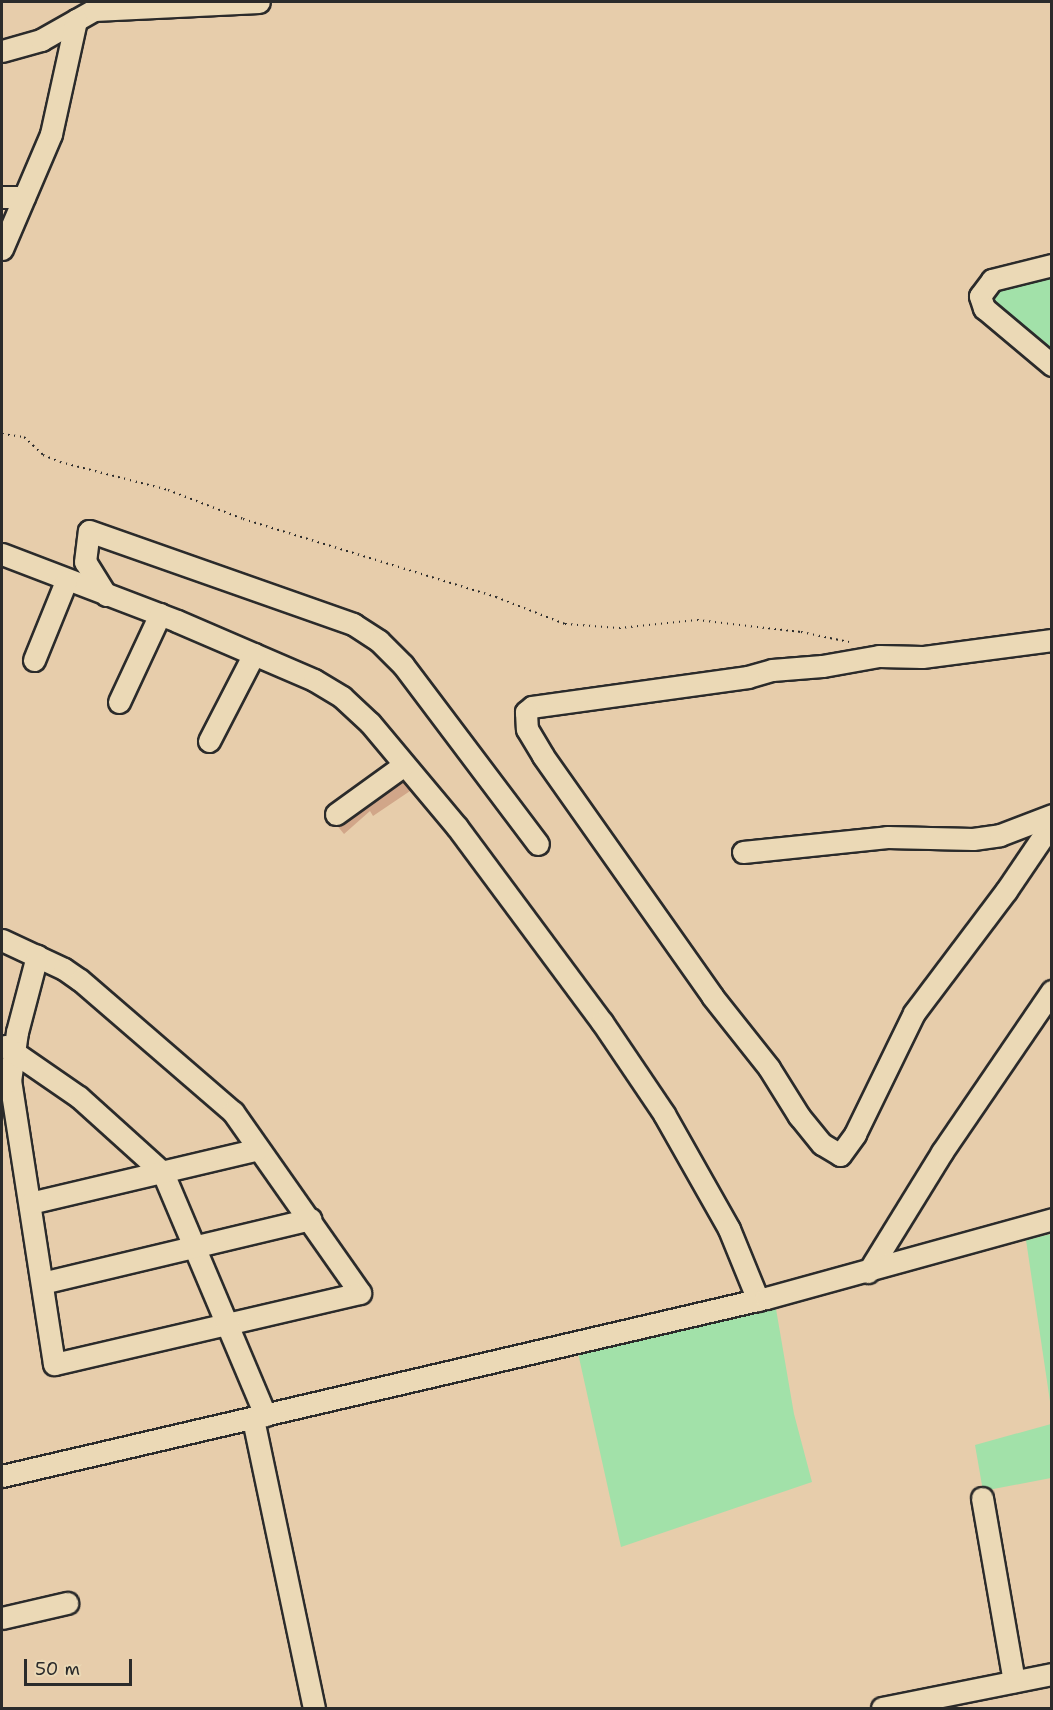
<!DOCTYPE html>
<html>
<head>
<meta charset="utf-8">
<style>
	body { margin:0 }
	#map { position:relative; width:1053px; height:1710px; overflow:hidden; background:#e7cdab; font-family:"Shantell Sans",sans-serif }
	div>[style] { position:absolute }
	.green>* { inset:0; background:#a2e1a9 }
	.building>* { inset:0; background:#d1a689 }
	.path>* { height:2px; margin-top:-1px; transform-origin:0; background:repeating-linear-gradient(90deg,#2b2b2b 0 1.5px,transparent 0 6px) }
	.roads { filter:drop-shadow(2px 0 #2b2b2b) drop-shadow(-2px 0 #2b2b2b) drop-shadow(0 2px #2b2b2b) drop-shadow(0 -2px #2b2b2b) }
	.minor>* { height:21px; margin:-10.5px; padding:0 10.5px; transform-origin:10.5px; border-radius:10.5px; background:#ebd9b6 }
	span { translate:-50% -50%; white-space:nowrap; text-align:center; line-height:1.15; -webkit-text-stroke:4.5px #ebd9b6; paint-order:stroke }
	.frame { position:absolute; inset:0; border:3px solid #2b2b2b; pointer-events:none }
	.scale { position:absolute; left:24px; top:1659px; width:108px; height:27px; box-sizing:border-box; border:3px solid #2b2b2b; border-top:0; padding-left:8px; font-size:18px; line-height:21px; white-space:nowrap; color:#2b2b2b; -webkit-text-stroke:4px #ebd9b6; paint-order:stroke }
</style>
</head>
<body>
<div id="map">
	<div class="green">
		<div style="clip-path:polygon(1051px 274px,1051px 358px,995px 305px,992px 294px,994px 287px)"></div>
		<div style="clip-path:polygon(1051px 1234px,1052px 1234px,1051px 1408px,1026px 1240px)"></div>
		<div style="clip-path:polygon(775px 1303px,794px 1414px,812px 1482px,621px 1547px,578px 1353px)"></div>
		<div style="clip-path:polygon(1051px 1424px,1051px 1478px,983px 1491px,975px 1445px)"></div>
	</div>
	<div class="building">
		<div style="clip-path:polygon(403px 774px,413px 789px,373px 816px,370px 811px,344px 834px,335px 823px)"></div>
	</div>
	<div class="path">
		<div style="left:2px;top:434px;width:22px;rotate:8deg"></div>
		<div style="left:24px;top:437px;width:26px;rotate:43deg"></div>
		<div style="left:43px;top:455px;width:18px;rotate:22deg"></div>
		<div style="left:60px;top:462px;width:112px;rotate:14.5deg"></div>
		<div style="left:168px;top:490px;width:80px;rotate:21.1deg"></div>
		<div style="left:243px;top:519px;width:265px;rotate:17.1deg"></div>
		<div style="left:496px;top:597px;width:74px;rotate:21.4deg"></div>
		<div style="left:565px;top:624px;width:54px;rotate:4.2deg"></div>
		<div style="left:619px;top:628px;width:78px;rotate:-5.9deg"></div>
		<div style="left:697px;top:620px;width:105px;rotate:6.6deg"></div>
		<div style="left:801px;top:632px;width:49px;rotate:11.8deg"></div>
	</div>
	<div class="roads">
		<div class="minor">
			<div style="left:2px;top:51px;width:41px;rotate:-15.8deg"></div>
			<div style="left:41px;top:40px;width:61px;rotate:-29.5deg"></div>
			<div style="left:94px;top:10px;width:165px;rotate:-2.8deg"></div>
			<div style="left:2px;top:197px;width:22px"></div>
			<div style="left:2px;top:249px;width:125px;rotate:-66.9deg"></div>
			<div style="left:51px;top:134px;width:117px;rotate:-77.6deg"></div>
			<div style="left:1052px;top:265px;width:62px;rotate:166deg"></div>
			<div style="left:992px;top:280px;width:20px;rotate:127deg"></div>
			<div style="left:980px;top:296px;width:13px;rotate:72deg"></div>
			<div style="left:984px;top:308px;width:89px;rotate:40deg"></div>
			<div style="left:2px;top:554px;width:187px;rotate:20.9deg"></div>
			<div style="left:177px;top:621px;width:149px;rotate:23.3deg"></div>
			<div style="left:314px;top:680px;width:33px;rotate:31deg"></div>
			<div style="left:342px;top:697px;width:38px;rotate:43deg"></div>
			<div style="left:370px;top:723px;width:136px;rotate:50.1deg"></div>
			<div style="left:457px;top:827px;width:243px;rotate:53.4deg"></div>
			<div style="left:602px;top:1022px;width:111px;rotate:56deg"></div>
			<div style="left:664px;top:1114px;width:132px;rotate:60.5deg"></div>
			<div style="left:729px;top:1229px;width:77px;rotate:67.8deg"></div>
			<div style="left:106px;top:595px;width:39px;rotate:-122deg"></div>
			<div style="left:85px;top:562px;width:31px;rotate:-83deg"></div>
			<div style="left:89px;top:531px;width:280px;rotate:19.4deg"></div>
			<div style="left:353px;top:624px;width:31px;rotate:33deg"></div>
			<div style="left:379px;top:641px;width:34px;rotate:45deg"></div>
			<div style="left:403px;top:665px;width:224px;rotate:53deg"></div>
			<div style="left:1052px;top:640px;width:131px;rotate:172.5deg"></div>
			<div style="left:922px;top:657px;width:43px;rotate:-178.7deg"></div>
			<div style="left:879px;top:656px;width:58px;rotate:170deg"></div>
			<div style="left:822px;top:666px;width:50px;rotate:175.4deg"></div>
			<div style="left:772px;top:670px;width:25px;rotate:164deg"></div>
			<div style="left:748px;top:677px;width:218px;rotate:172.1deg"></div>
			<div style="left:532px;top:707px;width:8px;rotate:140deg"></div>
			<div style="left:526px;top:712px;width:17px;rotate:87deg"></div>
			<div style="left:527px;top:729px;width:31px;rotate:59deg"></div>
			<div style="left:543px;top:756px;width:294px;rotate:54.8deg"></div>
			<div style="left:712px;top:996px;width:92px;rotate:51.6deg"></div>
			<div style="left:769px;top:1068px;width:57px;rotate:58deg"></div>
			<div style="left:799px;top:1116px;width:36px;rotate:51deg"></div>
			<div style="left:822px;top:1144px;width:21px;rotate:31deg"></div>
			<div style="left:840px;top:1155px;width:26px;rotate:-54deg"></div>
			<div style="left:855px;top:1134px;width:135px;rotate:-64deg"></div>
			<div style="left:914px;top:1013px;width:153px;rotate:-53deg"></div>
			<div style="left:1006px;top:891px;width:82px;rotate:-55.9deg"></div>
			<div style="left:34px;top:660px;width:85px;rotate:-67.9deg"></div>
			<div style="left:119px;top:702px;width:97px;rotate:-65deg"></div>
			<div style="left:209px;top:741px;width:98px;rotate:-62.7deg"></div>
			<div style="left:336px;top:814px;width:84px;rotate:-35.8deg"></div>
			<div style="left:743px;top:852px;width:145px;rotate:-5.9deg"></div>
			<div style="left:887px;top:837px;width:86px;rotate:1.3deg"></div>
			<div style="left:973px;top:839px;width:27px;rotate:-8deg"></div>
			<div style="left:1000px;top:835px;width:56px;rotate:-21deg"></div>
			<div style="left:2px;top:940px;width:68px;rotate:25.1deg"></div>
			<div style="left:64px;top:969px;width:19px;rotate:35deg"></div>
			<div style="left:80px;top:980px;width:202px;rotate:40.8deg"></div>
			<div style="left:233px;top:1112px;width:221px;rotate:54.9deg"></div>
			<div style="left:360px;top:1293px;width:314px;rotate:166.9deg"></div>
			<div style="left:54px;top:1364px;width:286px;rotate:-98.8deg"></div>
			<div style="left:10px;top:1081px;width:49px;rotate:-81.9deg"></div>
			<div style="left:17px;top:1032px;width:79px;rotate:-75.3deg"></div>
			<div style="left:5px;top:1046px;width:90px;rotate:34.6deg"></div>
			<div style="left:79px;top:1097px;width:113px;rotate:42.1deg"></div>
			<div style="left:163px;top:1173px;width:263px;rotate:67.1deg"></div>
			<div style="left:30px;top:1203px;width:234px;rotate:-13.3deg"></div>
			<div style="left:868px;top:1272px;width:141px;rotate:-58.3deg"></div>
			<div style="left:942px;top:1152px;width:195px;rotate:-55.7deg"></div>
			<div style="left:42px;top:1283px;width:276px;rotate:-13.4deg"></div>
			<div style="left:253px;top:1419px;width:295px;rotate:78.1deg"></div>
			<div style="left:2px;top:1476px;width:784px;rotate:-13.12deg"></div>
			<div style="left:766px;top:1298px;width:297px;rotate:-15.4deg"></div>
			<div style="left:982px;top:1498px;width:186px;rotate:80.1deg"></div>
			<div style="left:2px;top:1618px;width:67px;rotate:-13deg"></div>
			<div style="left:882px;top:1708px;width:173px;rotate:-11.3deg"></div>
		</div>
	</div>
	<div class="frame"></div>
	<div class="scale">50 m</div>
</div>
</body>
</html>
